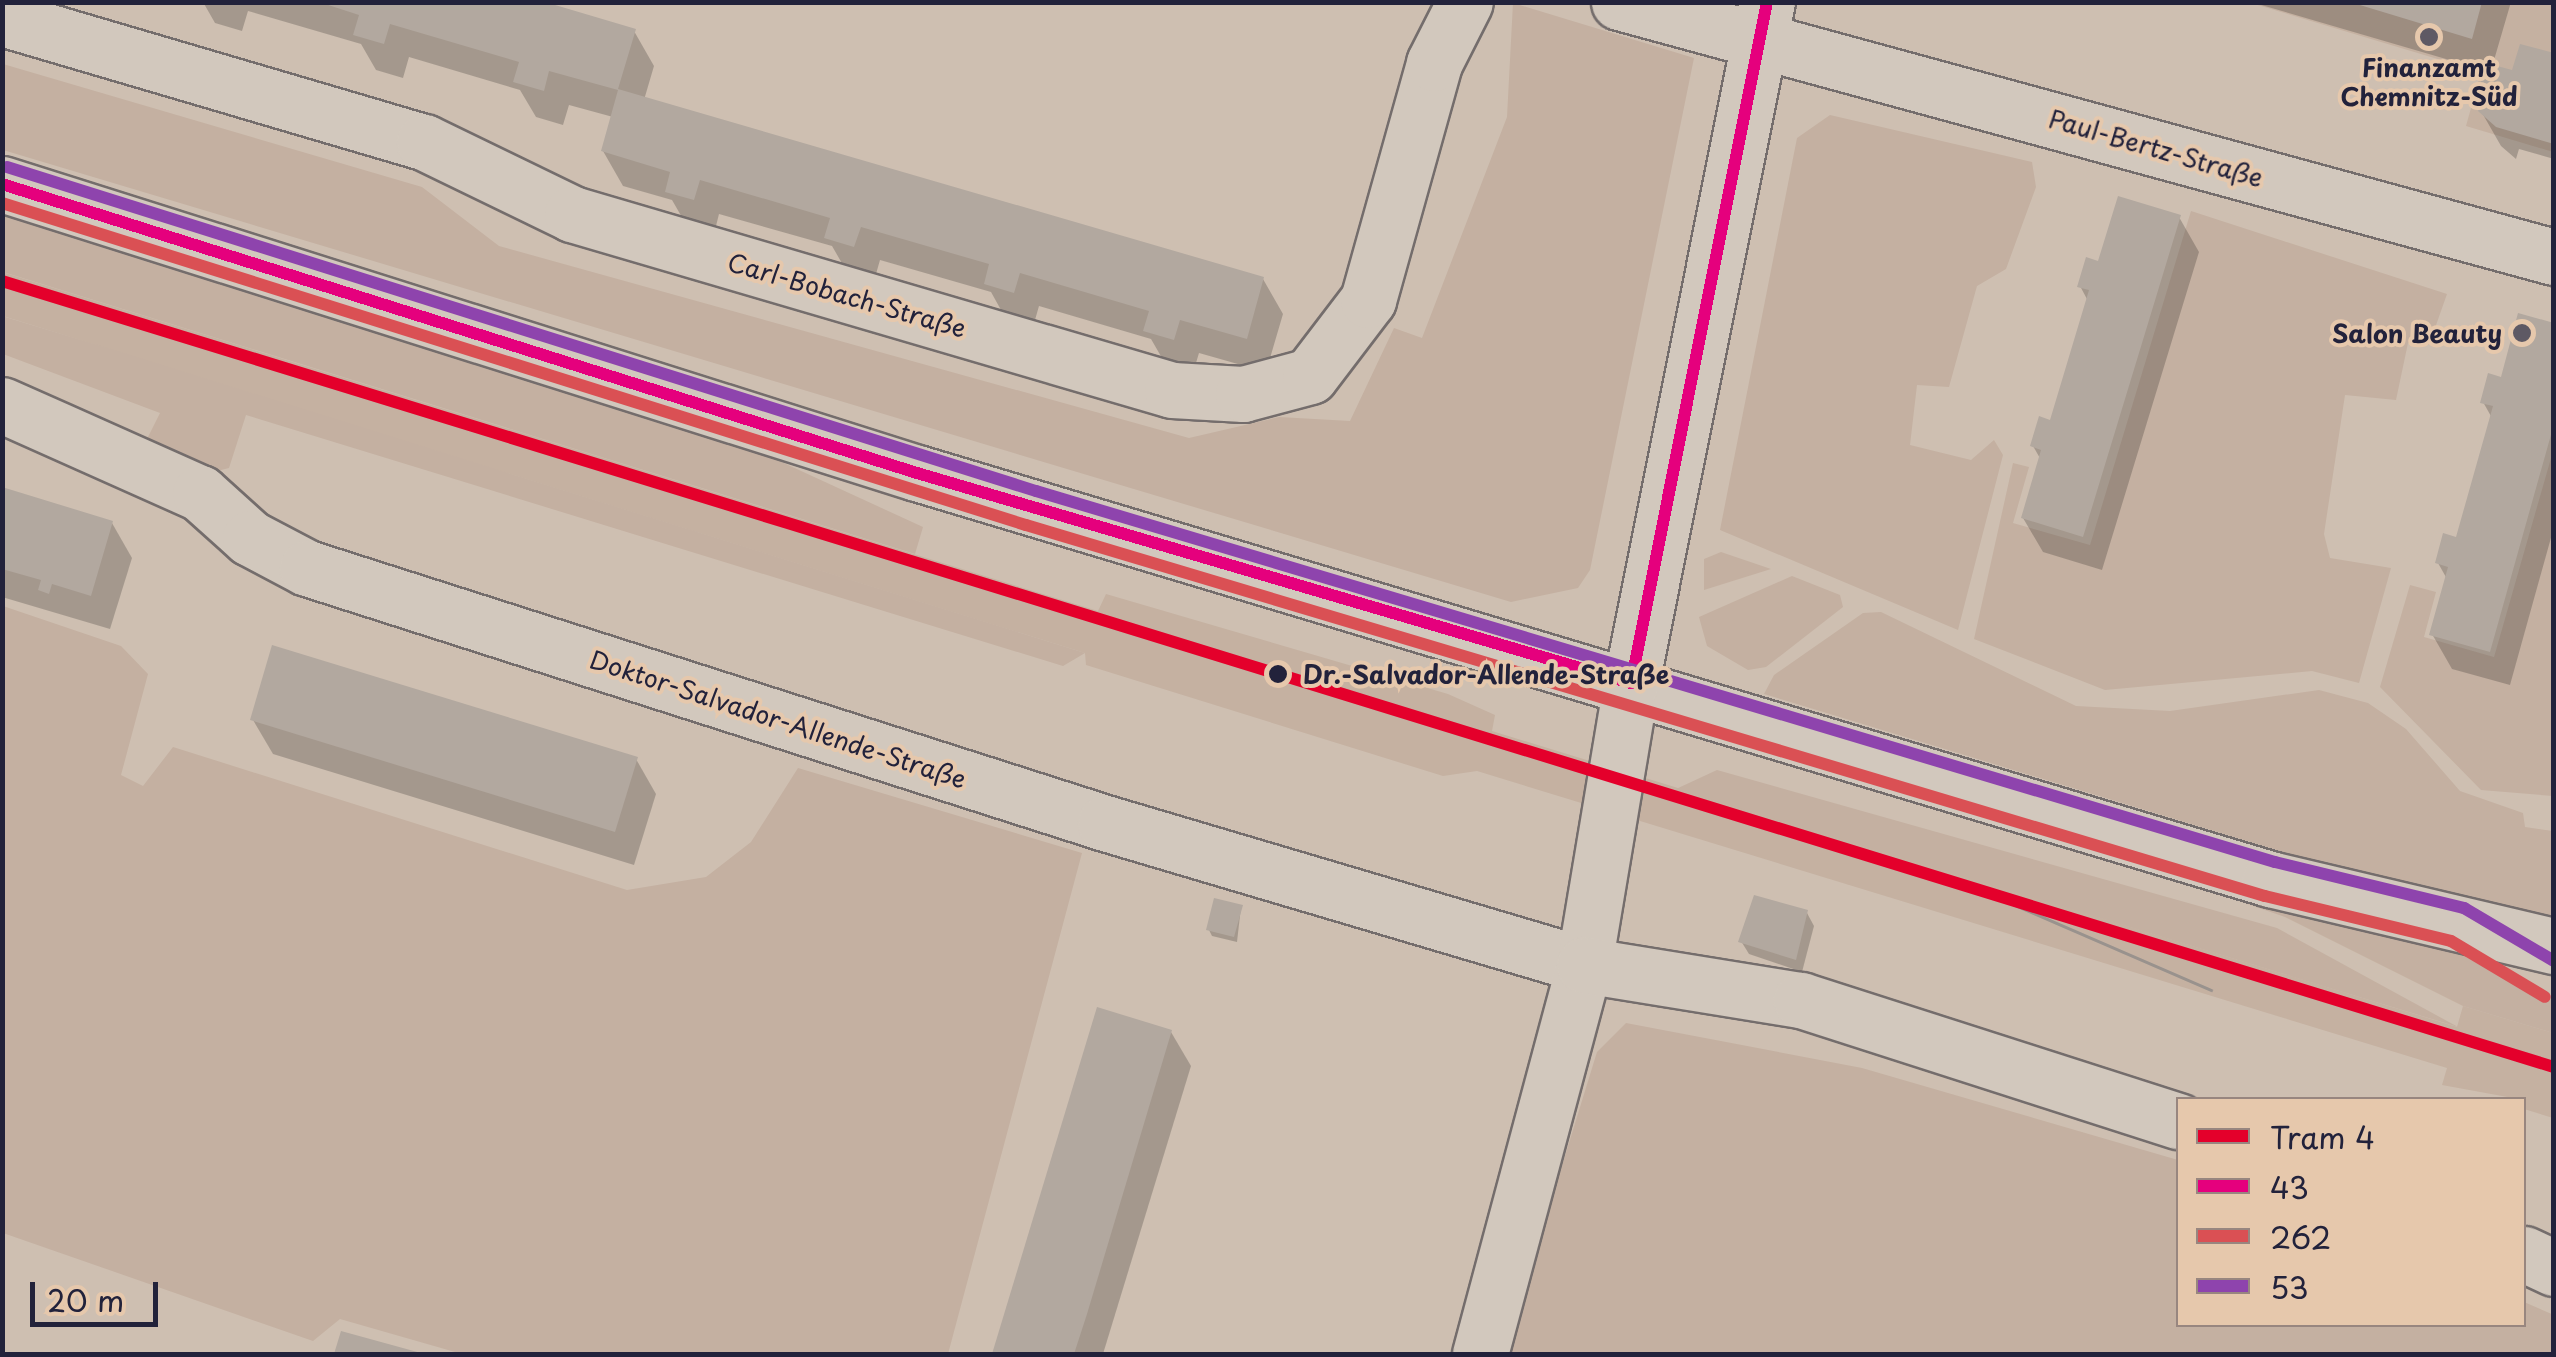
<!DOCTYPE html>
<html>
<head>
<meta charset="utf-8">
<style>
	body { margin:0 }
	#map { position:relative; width:2556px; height:1357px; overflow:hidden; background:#cebfb1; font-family:"Playpen Sans",sans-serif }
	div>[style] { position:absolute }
	.built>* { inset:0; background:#c5b1a1 }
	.green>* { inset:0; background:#c4b0a1 }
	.shadow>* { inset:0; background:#0003 }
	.building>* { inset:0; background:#b2a89f }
	.roads { filter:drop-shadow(2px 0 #746d6c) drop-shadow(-2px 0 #746d6c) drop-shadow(0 2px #746d6c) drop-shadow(0 -2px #746d6c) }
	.minor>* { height:55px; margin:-27.5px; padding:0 27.5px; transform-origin:27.5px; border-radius:27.5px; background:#d2c8bd }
	.major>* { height:55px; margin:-27.5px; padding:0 27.5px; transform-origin:27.5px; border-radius:27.5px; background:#d2c8bd }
	.tram>* { height:2.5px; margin:-1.25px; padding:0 1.25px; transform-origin:1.25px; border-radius:1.25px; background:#99928d }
	.bus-1>* { height:12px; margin:-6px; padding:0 6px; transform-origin:6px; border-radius:6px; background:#e5007d }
	.bus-2>* { height:12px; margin:-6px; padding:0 6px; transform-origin:6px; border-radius:6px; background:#da5054 }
	.bus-3>* { height:12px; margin:-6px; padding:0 6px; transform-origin:6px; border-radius:6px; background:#8e44ad }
	.tram-1>* { height:12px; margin:-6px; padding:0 6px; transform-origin:6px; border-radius:6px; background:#e4002b }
	.dots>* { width:28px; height:28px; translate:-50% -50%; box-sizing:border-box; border:5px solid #e6c8ac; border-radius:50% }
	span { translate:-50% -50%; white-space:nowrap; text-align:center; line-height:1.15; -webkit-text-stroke:8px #e6c8ac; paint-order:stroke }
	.poi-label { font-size:25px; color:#22223b; font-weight:700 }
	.right { translate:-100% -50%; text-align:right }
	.street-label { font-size:25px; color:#22223b }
	.stop-label { font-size:25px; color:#22223b; font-weight:700 }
	.left { translate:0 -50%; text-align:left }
	.frame { position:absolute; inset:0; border:5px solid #22223b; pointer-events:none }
	.legend { position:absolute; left:2176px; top:1097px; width:350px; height:230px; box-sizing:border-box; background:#e6c8ac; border:2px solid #98867f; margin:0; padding:12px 18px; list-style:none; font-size:30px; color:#22223b }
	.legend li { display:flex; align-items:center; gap:20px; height:50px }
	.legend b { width:50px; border:2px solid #98867f }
	.scale { position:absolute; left:30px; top:1282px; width:128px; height:45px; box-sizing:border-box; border:5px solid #22223b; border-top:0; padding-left:12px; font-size:30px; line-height:35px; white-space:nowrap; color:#22223b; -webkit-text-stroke:8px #e6c8ac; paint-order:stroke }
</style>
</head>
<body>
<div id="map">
	<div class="built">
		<div style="clip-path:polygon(2251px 3px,2553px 3px,2553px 152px,2466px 126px,2481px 72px)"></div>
		<div style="clip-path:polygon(2px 272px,1098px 611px,1106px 594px,1448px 694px,1495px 715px,1492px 731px,2457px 1027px,2463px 1006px,2553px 1033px,2553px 1118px,2524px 1109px,2524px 1100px,2442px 1085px,2447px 1068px,1477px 771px,1443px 776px,1086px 665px,1085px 653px,3px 316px)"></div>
	</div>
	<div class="green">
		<div style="clip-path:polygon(1513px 3px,1694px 58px,1590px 570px,1578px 588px,1511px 602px,3px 150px,3px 64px,422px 187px,499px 246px,1189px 438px,1279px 417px,1350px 421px,1394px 328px,1422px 338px,1507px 117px)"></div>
		<div style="clip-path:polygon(1830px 115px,2032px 162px,2036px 187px,2006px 269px,1977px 286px,1949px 387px,1917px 385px,1910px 445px,1971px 460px,1994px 440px,2003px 455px,1958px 630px,1720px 530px,1797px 138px)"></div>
		<div style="clip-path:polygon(2px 207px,703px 426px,923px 527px,915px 554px,3px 272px)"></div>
		<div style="clip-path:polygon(2191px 211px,2447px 294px,2429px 345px,2408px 343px,2396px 400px,2345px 395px,2324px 534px,2330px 558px,2391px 568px,2359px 683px,2312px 671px,2105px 690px,1974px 639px,2013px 463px,2029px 467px,2013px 523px,2090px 545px)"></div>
		<div style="clip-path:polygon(2px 316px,124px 353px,1085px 653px,1063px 666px,246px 415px,229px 468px,201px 475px,146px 441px,160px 413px,3px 354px)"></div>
		<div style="clip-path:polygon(2553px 451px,2553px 796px,2481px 790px,2380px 687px,2410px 585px,2436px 592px,2424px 637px,2494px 657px)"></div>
		<div style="clip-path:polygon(1721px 552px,1771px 569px,1704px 590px,1704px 559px)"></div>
		<div style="clip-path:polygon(1792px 576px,1840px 595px,1843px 607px,1766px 667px,1748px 670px,1707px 646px,1699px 617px)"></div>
		<div style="clip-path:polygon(3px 606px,121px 646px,148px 674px,121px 775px,143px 786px,173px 747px,627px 890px,706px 877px,751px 842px,798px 768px,1082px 853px,948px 1354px,462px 1354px,340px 1319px,313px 1341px,3px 1233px)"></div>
		<div style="clip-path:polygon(1881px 612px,2076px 706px,2170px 711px,2319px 690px,2368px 703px,2406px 729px,2460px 791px,2523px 813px,2525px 827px,2553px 831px,2553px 934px,1764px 694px,1774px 675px,1863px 613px)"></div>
		<div style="clip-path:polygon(1717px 770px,2277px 928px,2458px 1027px,1676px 789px)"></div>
		<div style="clip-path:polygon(2124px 861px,2458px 949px,2553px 998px,2553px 1033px,2463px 1006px,2285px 917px)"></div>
		<div style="clip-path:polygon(1626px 1023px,1862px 1068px,2178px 1160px,2178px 1324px,2524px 1324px,2524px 1302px,2554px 1315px,2553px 1354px,1504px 1354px,1597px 1052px)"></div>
	</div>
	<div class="shadow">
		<div style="clip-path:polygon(203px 2px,536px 2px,634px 31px,654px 66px,644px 100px,1263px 279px,1283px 314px,1266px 372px,1199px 353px,1193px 373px,1166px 365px,1151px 339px,1039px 306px,1033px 327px,1006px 319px,991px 292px,880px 260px,874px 281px,847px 272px,832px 246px,719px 214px,714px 234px,687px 226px,672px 200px,623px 186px,603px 151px,613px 117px,569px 105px,563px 125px,536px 117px,520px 90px,409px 57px,403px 78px,376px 70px,361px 44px,248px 11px,242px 31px,215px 23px)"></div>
		<div style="clip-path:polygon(2251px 2px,2511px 2px,2492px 67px,2510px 72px,2554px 56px,2554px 159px,2519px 149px,2516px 159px,2501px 146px,2481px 111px,2491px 88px,2487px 71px)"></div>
		<div style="clip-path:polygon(2179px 217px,2199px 252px,2102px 570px,2043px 552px,2023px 518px,2041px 460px,2033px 446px,2052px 423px,2088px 301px,2080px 286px,2100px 264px)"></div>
		<div style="clip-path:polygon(2554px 326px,2554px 527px,2510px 685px,2452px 669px,2432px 634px,2447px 579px,2438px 563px,2458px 540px,2492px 418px,2483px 402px)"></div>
		<div style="clip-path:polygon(2px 490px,112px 523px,132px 558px,110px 629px,2px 597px)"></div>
		<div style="clip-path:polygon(253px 720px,636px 759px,656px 794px,634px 865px,273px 754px)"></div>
		<div style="clip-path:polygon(1241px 907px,1237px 942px,1212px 936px,1209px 930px)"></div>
		<div style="clip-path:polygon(1807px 913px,1814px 926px,1802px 972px,1749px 954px,1741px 941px)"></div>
		<div style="clip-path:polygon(1099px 1010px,1171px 1032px,1191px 1066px,1103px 1354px,995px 1354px)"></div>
	</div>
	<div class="building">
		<div style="clip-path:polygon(319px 2px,545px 2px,636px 29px,618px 89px,1264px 277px,1247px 339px,1180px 320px,1174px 340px,1143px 331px,1149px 311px,1020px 273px,1014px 293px,984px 284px,989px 264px,861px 227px,854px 247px,824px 238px,830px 218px,700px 180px,694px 200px,665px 192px,670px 172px,601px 151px,618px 90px,549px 71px,544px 91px,513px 82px,519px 62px,390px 24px,384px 44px,353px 35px,359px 15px)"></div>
		<div style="clip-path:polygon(2350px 2px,2482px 2px,2472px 39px)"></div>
		<div style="clip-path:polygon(2520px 44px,2554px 53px,2554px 144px,2496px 127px,2478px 111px,2493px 85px,2481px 82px,2486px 63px,2512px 70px)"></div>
		<div style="clip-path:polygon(2118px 196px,2181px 215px,2083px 537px,2021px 518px,2041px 450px,2030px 446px,2039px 416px,2050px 420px,2089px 290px,2077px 287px,2086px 257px,2098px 261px)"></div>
		<div style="clip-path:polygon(2518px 313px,2554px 323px,2554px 424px,2490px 652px,2429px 635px,2448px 567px,2435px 563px,2443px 533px,2456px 537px,2493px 406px,2480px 403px,2488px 373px,2501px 377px)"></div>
		<div style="clip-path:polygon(2px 487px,113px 521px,91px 596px,52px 584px,49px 594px,38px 590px,41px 580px,2px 569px)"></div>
		<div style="clip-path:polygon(272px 645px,638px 757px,615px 832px,250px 720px)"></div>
		<div style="clip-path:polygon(1754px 895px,1808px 910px,1796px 960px,1738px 942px)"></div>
		<div style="clip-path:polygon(1214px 898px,1243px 905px,1234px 937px,1206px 930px)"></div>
		<div style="clip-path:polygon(1097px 1007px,1172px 1030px,1087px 1314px,1074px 1354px,992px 1354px)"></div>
		<div style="clip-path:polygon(341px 1331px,421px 1353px,421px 1354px,334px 1354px)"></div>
	</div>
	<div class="roads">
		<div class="minor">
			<div style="left:1619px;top:2px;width:969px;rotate:15.26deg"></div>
			<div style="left:2px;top:18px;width:440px;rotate:16.4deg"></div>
			<div style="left:424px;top:142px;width:165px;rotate:25.9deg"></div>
			<div style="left:572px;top:214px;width:625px;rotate:16.35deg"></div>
			<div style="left:1172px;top:390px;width:71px;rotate:3.2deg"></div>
			<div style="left:1243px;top:394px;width:69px;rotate:-15deg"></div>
			<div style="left:1310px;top:376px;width:96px;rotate:-52.7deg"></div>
			<div style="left:1368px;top:300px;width:246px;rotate:-74.4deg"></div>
			<div style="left:1434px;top:63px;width:68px;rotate:-63.1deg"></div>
			<div style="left:2px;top:405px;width:217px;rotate:24deg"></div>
			<div style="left:200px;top:493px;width:67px;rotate:42deg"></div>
			<div style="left:250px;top:538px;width:64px;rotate:27.8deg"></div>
			<div style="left:307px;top:568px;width:838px;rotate:17.72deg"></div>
			<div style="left:1105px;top:823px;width:500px;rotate:16.5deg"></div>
			<div style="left:1584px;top:965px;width:286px;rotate:-80.5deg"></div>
			<div style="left:2524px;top:1254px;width:33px;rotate:25deg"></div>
			<div style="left:1480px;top:1354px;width:403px;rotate:-75deg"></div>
			<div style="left:1584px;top:965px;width:220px;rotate:9.2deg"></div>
			<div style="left:1801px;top:1000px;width:396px;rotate:17.8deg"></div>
		</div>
		<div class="major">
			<div style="left:2px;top:184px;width:960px;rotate:17.53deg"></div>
			<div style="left:917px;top:473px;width:1413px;rotate:16.7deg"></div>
			<div style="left:2270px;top:879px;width:292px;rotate:13.3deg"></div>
			<div style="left:1631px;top:683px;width:694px;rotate:-78.71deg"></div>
		</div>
	</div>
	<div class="tram">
		<div style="left:2001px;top:899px;width:229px;rotate:23.4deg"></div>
	</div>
	<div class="bus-1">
		<div style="left:2px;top:184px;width:960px;rotate:17.53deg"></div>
		<div style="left:917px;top:473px;width:744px;rotate:16.39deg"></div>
		<div style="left:1631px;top:683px;width:694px;rotate:-78.71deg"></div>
	</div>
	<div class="bus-2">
		<div style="left:2px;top:203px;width:1073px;rotate:17.46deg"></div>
		<div style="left:1026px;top:525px;width:1293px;rotate:16.67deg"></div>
		<div style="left:2265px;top:896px;width:191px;rotate:13.6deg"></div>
		<div style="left:2451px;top:941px;width:109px;rotate:30.8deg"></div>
	</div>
	<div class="bus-3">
		<div style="left:7px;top:167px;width:1079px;rotate:17.48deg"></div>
		<div style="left:1036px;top:491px;width:1293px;rotate:16.67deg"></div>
		<div style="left:2275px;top:862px;width:195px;rotate:13.7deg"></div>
		<div style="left:2464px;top:908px;width:104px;rotate:30.5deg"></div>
	</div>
	<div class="tram-1">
		<div style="left:2px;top:281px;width:2670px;rotate:17.12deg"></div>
	</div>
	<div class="dots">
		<div style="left:2429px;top:37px;background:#5e5964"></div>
		<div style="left:2522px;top:333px;background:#5e5964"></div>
		<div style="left:1278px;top:674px;background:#22223b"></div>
	</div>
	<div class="poi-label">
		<span style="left:2429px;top:82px">Finanzamt<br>Chemnitz-Süd</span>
		<span class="right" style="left:2502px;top:333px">Salon Beauty</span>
	</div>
	<div class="street-label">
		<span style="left:2156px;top:148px;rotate:16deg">Paul-Bertz-Straße</span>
		<span style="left:847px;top:295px;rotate:16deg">Carl-Bobach-Straße</span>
		<span style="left:778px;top:719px;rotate:18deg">Doktor-Salvador-Allende-Straße</span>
	</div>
	<div class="stop-label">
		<span class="left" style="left:1303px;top:674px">Dr.-Salvador-Allende-Straße</span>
	</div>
	<div class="frame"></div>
	<ul class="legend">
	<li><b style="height:12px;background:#e4002b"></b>Tram 4</li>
	<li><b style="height:12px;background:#e5007d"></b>43</li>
	<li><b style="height:12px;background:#da5054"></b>262</li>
	<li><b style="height:12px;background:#8e44ad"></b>53</li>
	</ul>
	<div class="scale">20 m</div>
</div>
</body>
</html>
